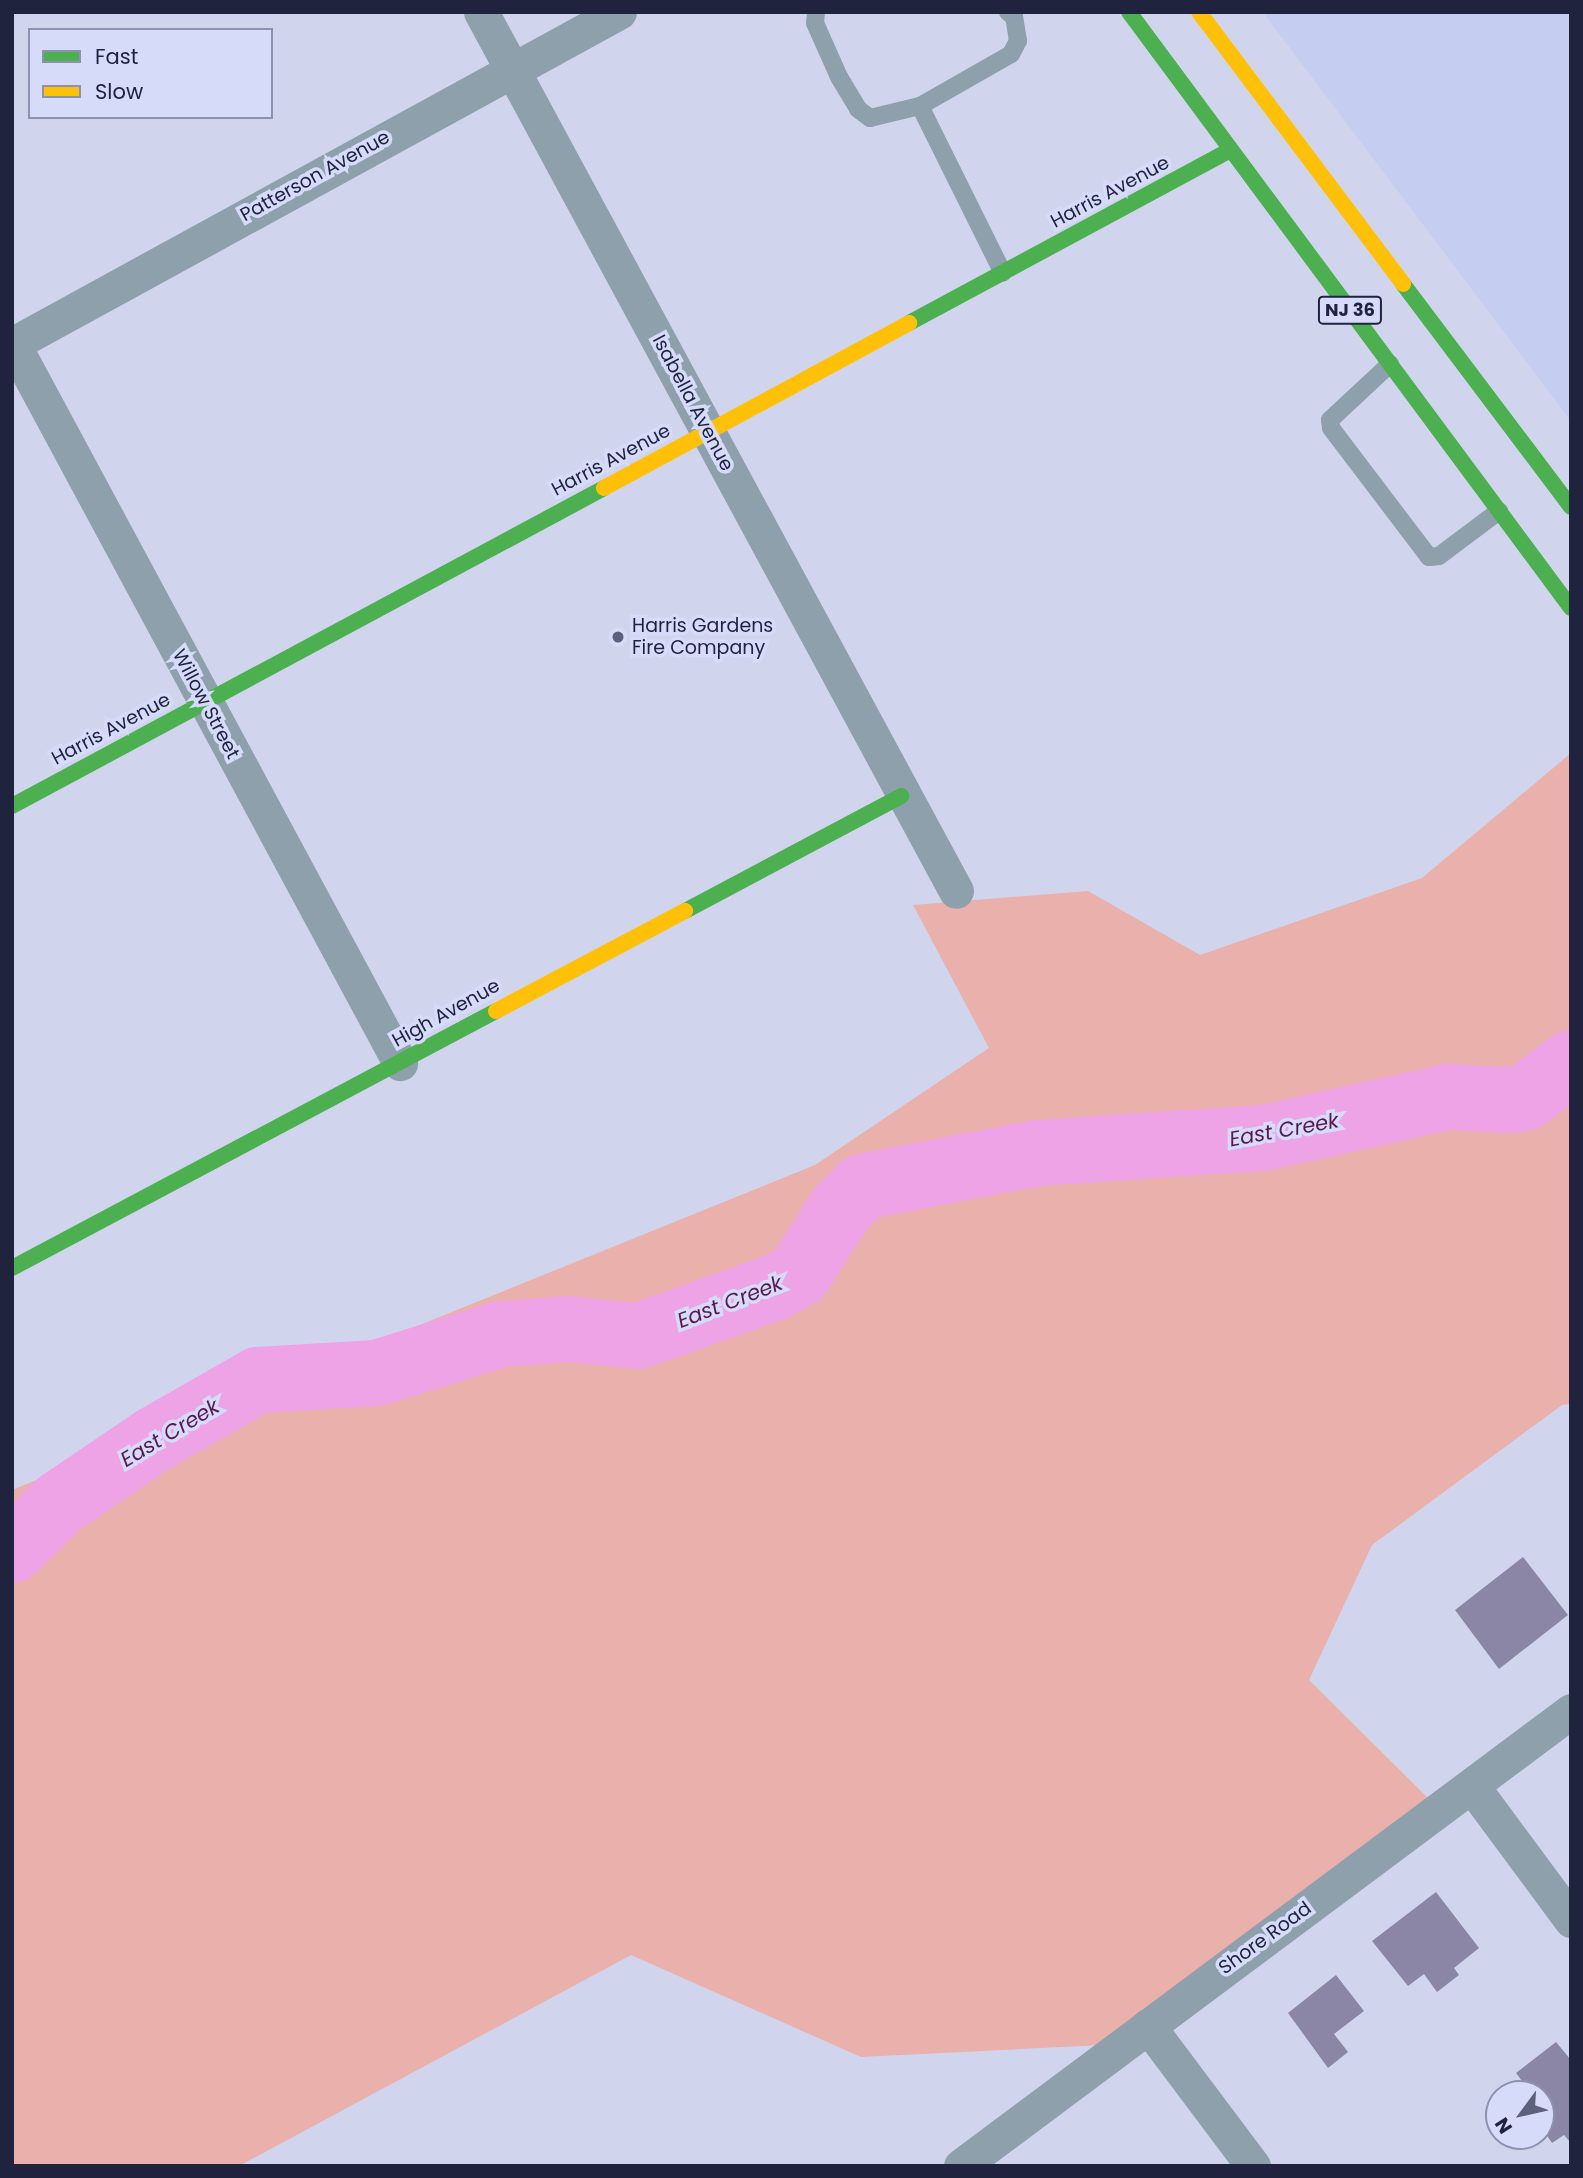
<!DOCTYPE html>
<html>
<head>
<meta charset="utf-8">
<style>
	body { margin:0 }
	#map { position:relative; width:1583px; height:2178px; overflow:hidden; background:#d0d5ed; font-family:Poppins,sans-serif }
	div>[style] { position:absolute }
	.built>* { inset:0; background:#c5cdf1 }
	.green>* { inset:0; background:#eab0ab }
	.river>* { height:66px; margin:-33px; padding:0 33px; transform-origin:33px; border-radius:33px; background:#eda3e5 }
	.building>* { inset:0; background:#8c86a6 }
	.lane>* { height:18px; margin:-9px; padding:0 9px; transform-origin:9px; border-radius:9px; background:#8fa0ad }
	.street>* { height:35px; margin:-17.5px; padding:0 17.5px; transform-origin:17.5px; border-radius:17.5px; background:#8fa0ad }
	.fast>* { height:16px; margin:-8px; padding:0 8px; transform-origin:8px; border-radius:8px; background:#4caf50 }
	.slow>* { height:16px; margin:-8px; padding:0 8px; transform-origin:8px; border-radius:8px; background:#ffc107 }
	.dots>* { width:19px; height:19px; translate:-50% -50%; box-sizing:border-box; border:4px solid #d5dbf9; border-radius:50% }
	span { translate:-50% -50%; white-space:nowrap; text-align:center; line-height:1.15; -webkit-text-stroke:7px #d5dbf9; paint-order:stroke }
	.shield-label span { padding:2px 5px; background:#d5dbf9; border:2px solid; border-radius:5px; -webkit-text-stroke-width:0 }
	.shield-label { font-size:18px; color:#1f233e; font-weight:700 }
	.street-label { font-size:19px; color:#1f233e }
	.poi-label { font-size:19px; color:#1f233e }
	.left { translate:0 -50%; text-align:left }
	.water-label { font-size:21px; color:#5b194f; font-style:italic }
	.frame { position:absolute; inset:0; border:14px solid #1f233e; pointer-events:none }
	.legend { position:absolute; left:28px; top:28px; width:245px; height:91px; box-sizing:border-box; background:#d5dbf9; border:2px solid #8c91ae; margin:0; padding:9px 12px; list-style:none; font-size:21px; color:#1f233e }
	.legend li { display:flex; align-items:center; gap:14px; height:35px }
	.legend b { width:35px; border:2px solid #8c91ae }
	.north { position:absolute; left:1485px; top:2080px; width:70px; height:70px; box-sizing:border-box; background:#d5dbf9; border:2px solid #8c91ae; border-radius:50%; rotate:237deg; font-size:19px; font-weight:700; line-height:28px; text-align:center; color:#1f233e }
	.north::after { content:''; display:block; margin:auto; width:24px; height:32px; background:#5d617b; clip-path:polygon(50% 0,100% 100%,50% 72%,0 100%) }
</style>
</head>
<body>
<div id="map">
	<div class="built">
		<div style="clip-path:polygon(1263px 12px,1571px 12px,1571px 421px,1268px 19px)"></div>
	</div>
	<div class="green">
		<div style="clip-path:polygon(1571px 753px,1571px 1404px,1562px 1405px,1372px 1545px,1309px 1680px,1434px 1804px,1123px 2044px,861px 2057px,631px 1955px,239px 2166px,12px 2166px,12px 1490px,815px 1165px,989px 1048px,913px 905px,1088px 891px,1200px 955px,1422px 878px)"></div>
	</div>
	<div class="river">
		<div style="left:12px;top:1550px;width:67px;rotate:-44.4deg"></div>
		<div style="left:60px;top:1503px;width:115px;rotate:-34deg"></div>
		<div style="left:155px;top:1439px;width:119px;rotate:-29.8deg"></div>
		<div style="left:258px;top:1380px;width:119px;rotate:-3.4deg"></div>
		<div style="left:377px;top:1373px;width:130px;rotate:-17.5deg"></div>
		<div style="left:501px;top:1334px;width:68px;rotate:-4.2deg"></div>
		<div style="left:569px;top:1329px;width:69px;rotate:5.8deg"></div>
		<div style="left:638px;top:1336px;width:146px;rotate:-19.5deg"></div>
		<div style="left:776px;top:1287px;width:26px;rotate:-29deg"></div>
		<div style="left:799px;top:1274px;width:76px;rotate:-57.4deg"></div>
		<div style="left:840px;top:1210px;width:32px;rotate:-46deg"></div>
		<div style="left:862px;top:1187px;width:178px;rotate:-11deg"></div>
		<div style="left:1037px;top:1153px;width:226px;rotate:-3.8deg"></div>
		<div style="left:1263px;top:1138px;width:189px;rotate:-12.5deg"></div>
		<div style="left:1448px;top:1097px;width:63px;rotate:2.7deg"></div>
		<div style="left:1511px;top:1100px;width:14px;rotate:-8deg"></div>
		<div style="left:1525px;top:1098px;width:58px;rotate:-37.3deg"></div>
	</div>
	<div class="building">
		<div style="clip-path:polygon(1523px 1557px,1568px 1615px,1499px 1669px,1455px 1610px)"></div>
		<div style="clip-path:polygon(1436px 1892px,1479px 1948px,1454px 1968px,1459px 1975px,1437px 1992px,1424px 1974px,1408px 1986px,1372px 1941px)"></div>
		<div style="clip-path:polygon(1336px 1975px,1364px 2011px,1334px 2034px,1348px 2052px,1328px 2068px,1288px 2013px)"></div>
		<div style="clip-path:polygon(1556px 2042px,1571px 2060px,1571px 2143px,1564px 2135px,1552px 2143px,1541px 2127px,1546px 2113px,1541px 2094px,1532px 2094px,1516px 2073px)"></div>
	</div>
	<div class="lane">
		<div style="left:816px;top:12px;width:11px;rotate:95deg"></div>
		<div style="left:815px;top:23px;width:59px;rotate:66deg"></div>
		<div style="left:839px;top:77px;width:37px;rotate:59deg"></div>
		<div style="left:858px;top:109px;width:15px;rotate:37deg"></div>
		<div style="left:870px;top:118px;width:51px;rotate:-13.5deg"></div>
		<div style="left:920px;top:106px;width:105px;rotate:-29.7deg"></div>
		<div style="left:1011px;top:54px;width:15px;rotate:-62deg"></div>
		<div style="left:1018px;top:41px;width:24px;rotate:-99deg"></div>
		<div style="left:1014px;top:17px;width:8px;rotate:-140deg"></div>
		<div style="left:920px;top:106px;width:186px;rotate:63.6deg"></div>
		<div style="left:1390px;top:364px;width:82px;rotate:137deg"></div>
		<div style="left:1330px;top:420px;width:8px;rotate:83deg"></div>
		<div style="left:1331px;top:428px;width:162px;rotate:52.8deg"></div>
		<div style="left:1429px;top:557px;width:10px;rotate:-6deg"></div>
		<div style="left:1439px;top:556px;width:75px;rotate:-36.9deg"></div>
	</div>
	<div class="street">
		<div style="left:481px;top:12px;width:999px;rotate:61.61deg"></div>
		<div style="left:12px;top:342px;width:819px;rotate:61.71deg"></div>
		<div style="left:13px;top:344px;width:691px;rotate:-28.72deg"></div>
		<div style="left:1472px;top:1786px;width:167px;rotate:53.5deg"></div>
		<div style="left:1148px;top:2026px;width:175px;rotate:53.1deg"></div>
		<div style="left:961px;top:2166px;width:761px;rotate:-36.72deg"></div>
	</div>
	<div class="fast">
		<div style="left:1129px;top:12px;width:742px;rotate:53.44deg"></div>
		<div style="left:1403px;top:284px;width:279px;rotate:53deg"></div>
		<div style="left:909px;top:323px;width:363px;rotate:-28.3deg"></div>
		<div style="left:12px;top:806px;width:672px;rotate:-28.24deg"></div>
		<div style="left:685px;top:911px;width:245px;rotate:-28deg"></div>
		<div style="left:12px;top:1268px;width:548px;rotate:-27.97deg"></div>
	</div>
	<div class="slow">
		<div style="left:1199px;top:12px;width:340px;rotate:53.1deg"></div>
		<div style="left:604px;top:488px;width:347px;rotate:-28.4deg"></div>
		<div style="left:496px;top:1011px;width:214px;rotate:-27.9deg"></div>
	</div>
	<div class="dots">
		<div style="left:618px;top:637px;background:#5d617b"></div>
	</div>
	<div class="shield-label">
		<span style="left:1350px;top:310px">NJ 36</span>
	</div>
	<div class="street-label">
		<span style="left:315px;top:176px;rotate:-29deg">Patterson Avenue</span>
		<span style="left:1110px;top:192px;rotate:-28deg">Harris Avenue</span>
		<span style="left:693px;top:403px;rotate:62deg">Isabella Avenue</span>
		<span style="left:611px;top:460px;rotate:-28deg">Harris Avenue</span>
		<span style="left:206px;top:704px;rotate:62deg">Willow Street</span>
		<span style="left:111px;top:729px;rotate:-28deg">Harris Avenue</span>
		<span style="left:446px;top:1013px;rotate:-29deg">High Avenue</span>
		<span style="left:1265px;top:1938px;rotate:-36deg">Shore Road</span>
	</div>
	<div class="poi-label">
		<span class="left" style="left:632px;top:637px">Harris Gardens<br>Fire Company</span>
	</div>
	<div class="water-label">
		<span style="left:1284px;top:1130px;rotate:-10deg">East Creek</span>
		<span style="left:730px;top:1302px;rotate:-21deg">East Creek</span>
		<span style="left:170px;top:1433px;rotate:-31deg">East Creek</span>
	</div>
	<div class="frame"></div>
	<ul class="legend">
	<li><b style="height:9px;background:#4caf50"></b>Fast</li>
	<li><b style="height:9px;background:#ffc107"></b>Slow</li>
	</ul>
	<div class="north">N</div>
</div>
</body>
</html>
